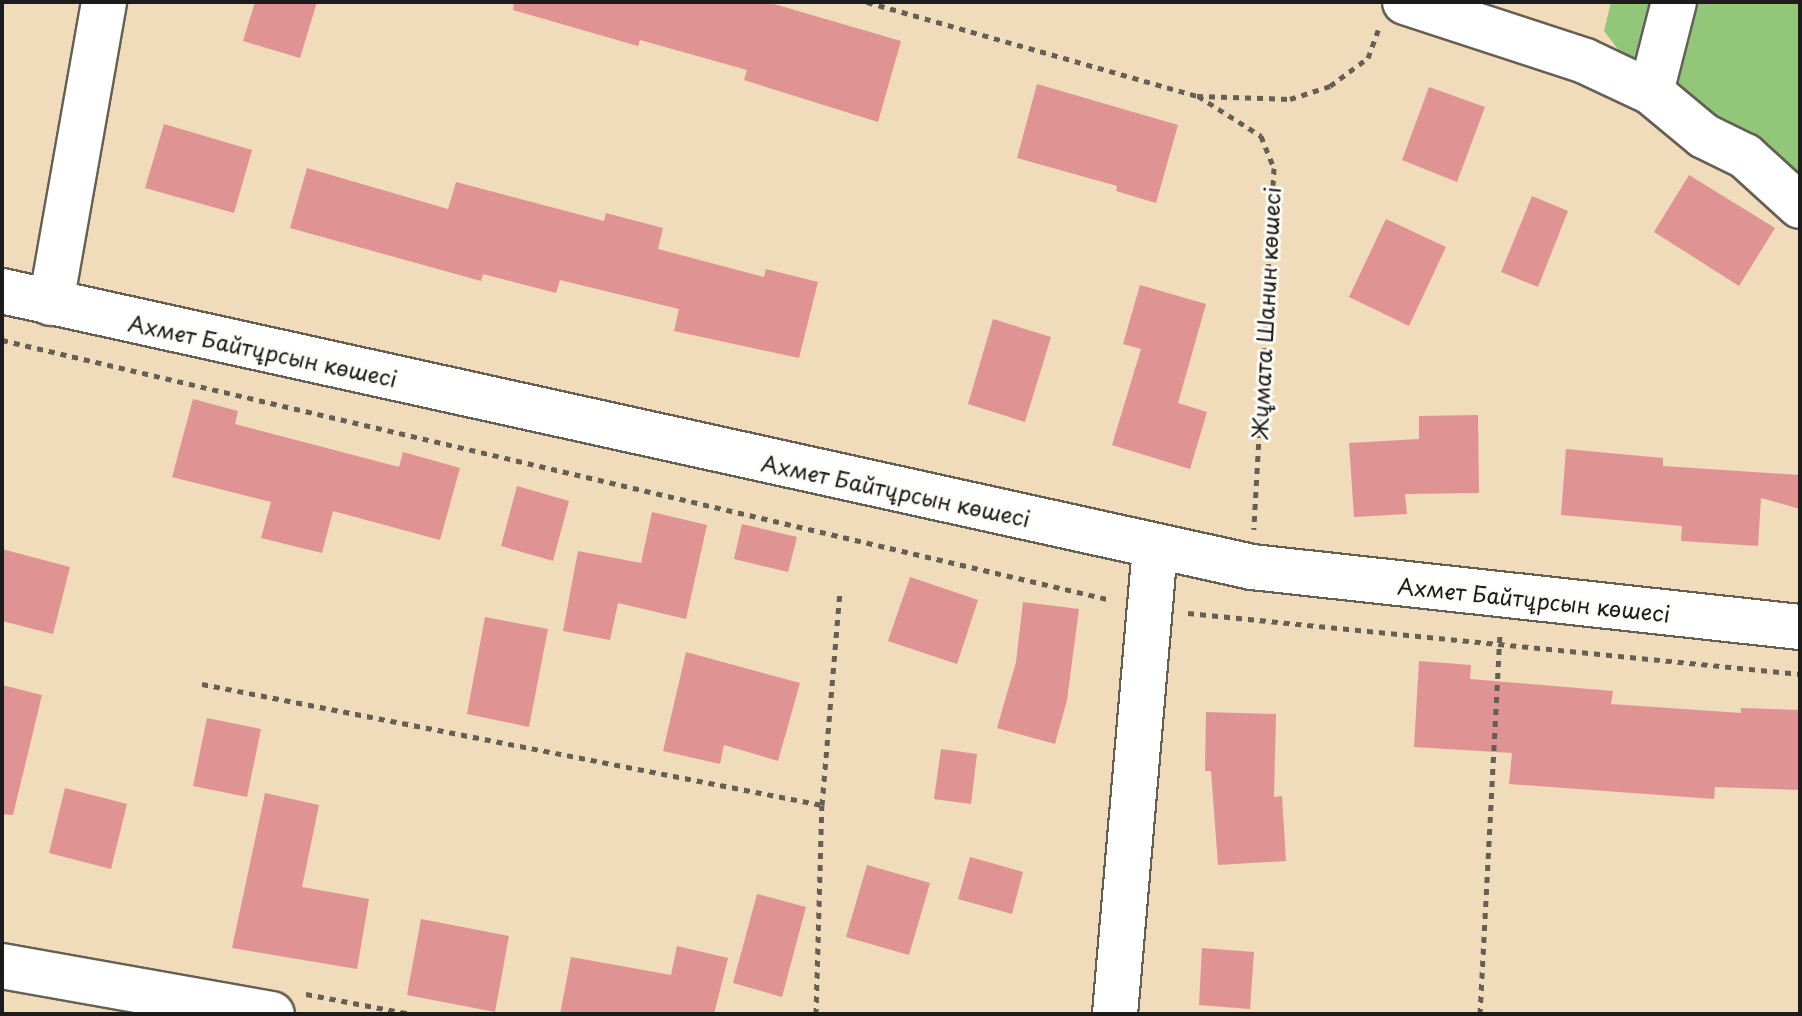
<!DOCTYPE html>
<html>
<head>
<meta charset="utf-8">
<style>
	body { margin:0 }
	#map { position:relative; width:1802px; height:1016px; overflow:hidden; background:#f0dcbb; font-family:"Playpen Sans",sans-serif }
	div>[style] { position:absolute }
	.green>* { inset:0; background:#92c779 }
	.building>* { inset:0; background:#df9392 }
	.path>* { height:5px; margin-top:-2.5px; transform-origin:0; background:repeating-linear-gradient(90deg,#665f54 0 6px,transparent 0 12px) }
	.roads { filter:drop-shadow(2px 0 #665f54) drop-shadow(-2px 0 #665f54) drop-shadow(0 2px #665f54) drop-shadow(0 -2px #665f54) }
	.minor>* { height:44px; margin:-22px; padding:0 22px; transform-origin:22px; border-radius:22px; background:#fff }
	span { translate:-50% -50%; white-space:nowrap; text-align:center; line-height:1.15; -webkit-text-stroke:6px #fdfcf7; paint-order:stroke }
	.street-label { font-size:22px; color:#1c1c1c }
	.frame { position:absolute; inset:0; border:4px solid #1c1c1c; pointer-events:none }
</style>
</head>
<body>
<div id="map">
	<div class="green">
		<div style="clip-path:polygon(1611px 2px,1800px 2px,1800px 206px,1651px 92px,1604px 31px)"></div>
	</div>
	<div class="building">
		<div style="clip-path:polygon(255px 2px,317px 2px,300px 58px,243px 41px)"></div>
		<div style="clip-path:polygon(514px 2px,767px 2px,901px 41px,878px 122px,744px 80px,747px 70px,640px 40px,638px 46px,513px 10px)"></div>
		<div style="clip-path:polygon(1037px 84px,1178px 125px,1156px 203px,1116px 191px,1117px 186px,1017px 158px)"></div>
		<div style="clip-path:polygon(1429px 87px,1485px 107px,1457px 182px,1402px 160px)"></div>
		<div style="clip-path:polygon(164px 124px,252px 150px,234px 213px,145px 188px)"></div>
		<div style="clip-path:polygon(307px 168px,448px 209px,456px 182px,604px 221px,606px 213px,663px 228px,658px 249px,764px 277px,766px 269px,818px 282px,799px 358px,674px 331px,679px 309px,560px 280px,556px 293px,483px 274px,481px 281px,290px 228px)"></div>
		<div style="clip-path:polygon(1689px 175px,1775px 228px,1739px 286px,1654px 232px)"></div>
		<div style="clip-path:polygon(1532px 196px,1568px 211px,1538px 287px,1501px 272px)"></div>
		<div style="clip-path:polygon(1386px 219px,1446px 247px,1409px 326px,1349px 297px)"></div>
		<div style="clip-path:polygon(1140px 285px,1206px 304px,1178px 403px,1207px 412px,1190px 469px,1112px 445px,1141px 349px,1123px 344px)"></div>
		<div style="clip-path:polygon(993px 319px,1051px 337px,1025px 422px,968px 404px)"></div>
		<div style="clip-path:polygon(193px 399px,238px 411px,235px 424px,399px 467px,403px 452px,460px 468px,440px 540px,333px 511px,322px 553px,261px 538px,271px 502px,172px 477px)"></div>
		<div style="clip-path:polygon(1478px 415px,1479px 493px,1405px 494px,1407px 514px,1354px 517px,1349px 443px,1419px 439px,1419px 416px)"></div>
		<div style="clip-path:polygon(1566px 449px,1663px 458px,1663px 466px,1800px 475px,1800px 509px,1761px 498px,1758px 546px,1681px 541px,1682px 526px,1561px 515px)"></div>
		<div style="clip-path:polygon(517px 486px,569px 501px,553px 561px,501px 546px)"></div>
		<div style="clip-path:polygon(652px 512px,707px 525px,686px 619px,618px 603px,610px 640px,563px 631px,578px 551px,641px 563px)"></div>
		<div style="clip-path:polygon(742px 524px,797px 537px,788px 572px,734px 559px)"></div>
		<div style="clip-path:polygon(2px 549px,70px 567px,53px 634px,2px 621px)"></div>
		<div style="clip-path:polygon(910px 577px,978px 600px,957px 664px,888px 641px)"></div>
		<div style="clip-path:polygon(1023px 602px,1079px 609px,1067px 700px,1055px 744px,997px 728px,1016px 662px)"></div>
		<div style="clip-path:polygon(485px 617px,548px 629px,529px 727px,467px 714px)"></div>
		<div style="clip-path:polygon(686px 652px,800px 683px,778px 761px,724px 745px,720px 764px,663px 751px)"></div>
		<div style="clip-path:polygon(1419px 661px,1471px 665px,1470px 679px,1613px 691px,1611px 704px,1741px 713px,1741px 708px,1800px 710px,1800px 790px,1715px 787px,1714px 799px,1509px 784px,1512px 753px,1414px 747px)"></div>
		<div style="clip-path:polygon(2px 685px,42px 695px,13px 815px,2px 814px)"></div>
		<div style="clip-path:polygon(1206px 712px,1276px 714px,1274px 797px,1282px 796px,1286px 861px,1218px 865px,1211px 771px,1205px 771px)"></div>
		<div style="clip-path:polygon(207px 718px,261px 729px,247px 797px,193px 786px)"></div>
		<div style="clip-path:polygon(941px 749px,977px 754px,971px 804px,934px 799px)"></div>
		<div style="clip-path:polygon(65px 788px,127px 804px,111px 869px,49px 853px)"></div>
		<div style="clip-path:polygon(265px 793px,319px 805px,302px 887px,369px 899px,357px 969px,232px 948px)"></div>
		<div style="clip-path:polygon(970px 857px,1023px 872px,1012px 914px,958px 899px)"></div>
		<div style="clip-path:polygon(867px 865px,930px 883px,909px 955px,846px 937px)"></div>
		<div style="clip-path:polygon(757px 894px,806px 907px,782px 997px,733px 983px)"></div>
		<div style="clip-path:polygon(421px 919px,509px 936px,495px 1012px,407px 995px)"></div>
		<div style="clip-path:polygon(677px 946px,728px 958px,714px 1014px,560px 1014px,571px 957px,671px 975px)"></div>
		<div style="clip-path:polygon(1202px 948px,1254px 952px,1250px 1009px,1199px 1005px)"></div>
	</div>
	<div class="path">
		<div style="left:867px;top:2px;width:343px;rotate:15.9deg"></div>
		<div style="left:1197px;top:96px;width:93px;rotate:1.8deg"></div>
		<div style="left:1290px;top:99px;width:42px;rotate:-18deg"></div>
		<div style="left:1330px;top:86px;width:47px;rotate:-36.4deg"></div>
		<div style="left:1368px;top:58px;width:30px;rotate:-70deg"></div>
		<div style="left:1198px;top:96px;width:75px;rotate:32.4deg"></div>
		<div style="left:1261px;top:136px;width:35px;rotate:68deg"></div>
		<div style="left:1274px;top:168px;width:362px;rotate:93.2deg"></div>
		<div style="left:2px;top:340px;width:1139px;rotate:13.19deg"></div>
		<div style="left:1188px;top:613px;width:615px;rotate:5.69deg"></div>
		<div style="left:202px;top:684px;width:632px;rotate:11.04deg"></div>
		<div style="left:306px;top:994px;width:107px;rotate:10.8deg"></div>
		<div style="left:816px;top:1014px;width:209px;rotate:-88.4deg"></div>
		<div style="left:822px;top:805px;width:215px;rotate:-85.2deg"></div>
		<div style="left:1480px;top:1014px;width:381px;rotate:-87deg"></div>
	</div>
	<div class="roads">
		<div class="minor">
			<div style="left:1405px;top:2px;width:189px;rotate:18.1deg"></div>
			<div style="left:1585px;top:61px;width:73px;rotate:25.2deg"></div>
			<div style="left:1651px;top:92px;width:69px;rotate:39.7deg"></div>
			<div style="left:1704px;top:136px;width:46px;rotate:26deg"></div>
			<div style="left:1745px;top:156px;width:74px;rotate:42.3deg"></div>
			<div style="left:1651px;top:92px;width:93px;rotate:-75.7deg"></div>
			<div style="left:2px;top:291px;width:1280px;rotate:12.45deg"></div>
			<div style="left:1252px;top:567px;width:551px;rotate:6.25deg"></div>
			<div style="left:51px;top:303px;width:306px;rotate:-80deg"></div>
			<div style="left:2px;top:966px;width:274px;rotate:10.1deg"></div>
			<div style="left:1115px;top:1014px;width:469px;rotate:-85.1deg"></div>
		</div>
	</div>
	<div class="street-label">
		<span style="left:1265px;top:313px;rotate:-87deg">Жұмата Шанин көшесі</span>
		<span style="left:263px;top:350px;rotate:12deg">Ахмет Байтұрсын көшесі</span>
		<span style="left:896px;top:490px;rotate:12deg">Ахмет Байтұрсын көшесі</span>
		<span style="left:1534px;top:599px;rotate:6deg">Ахмет Байтұрсын көшесі</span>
	</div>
	<div class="frame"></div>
</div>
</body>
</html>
